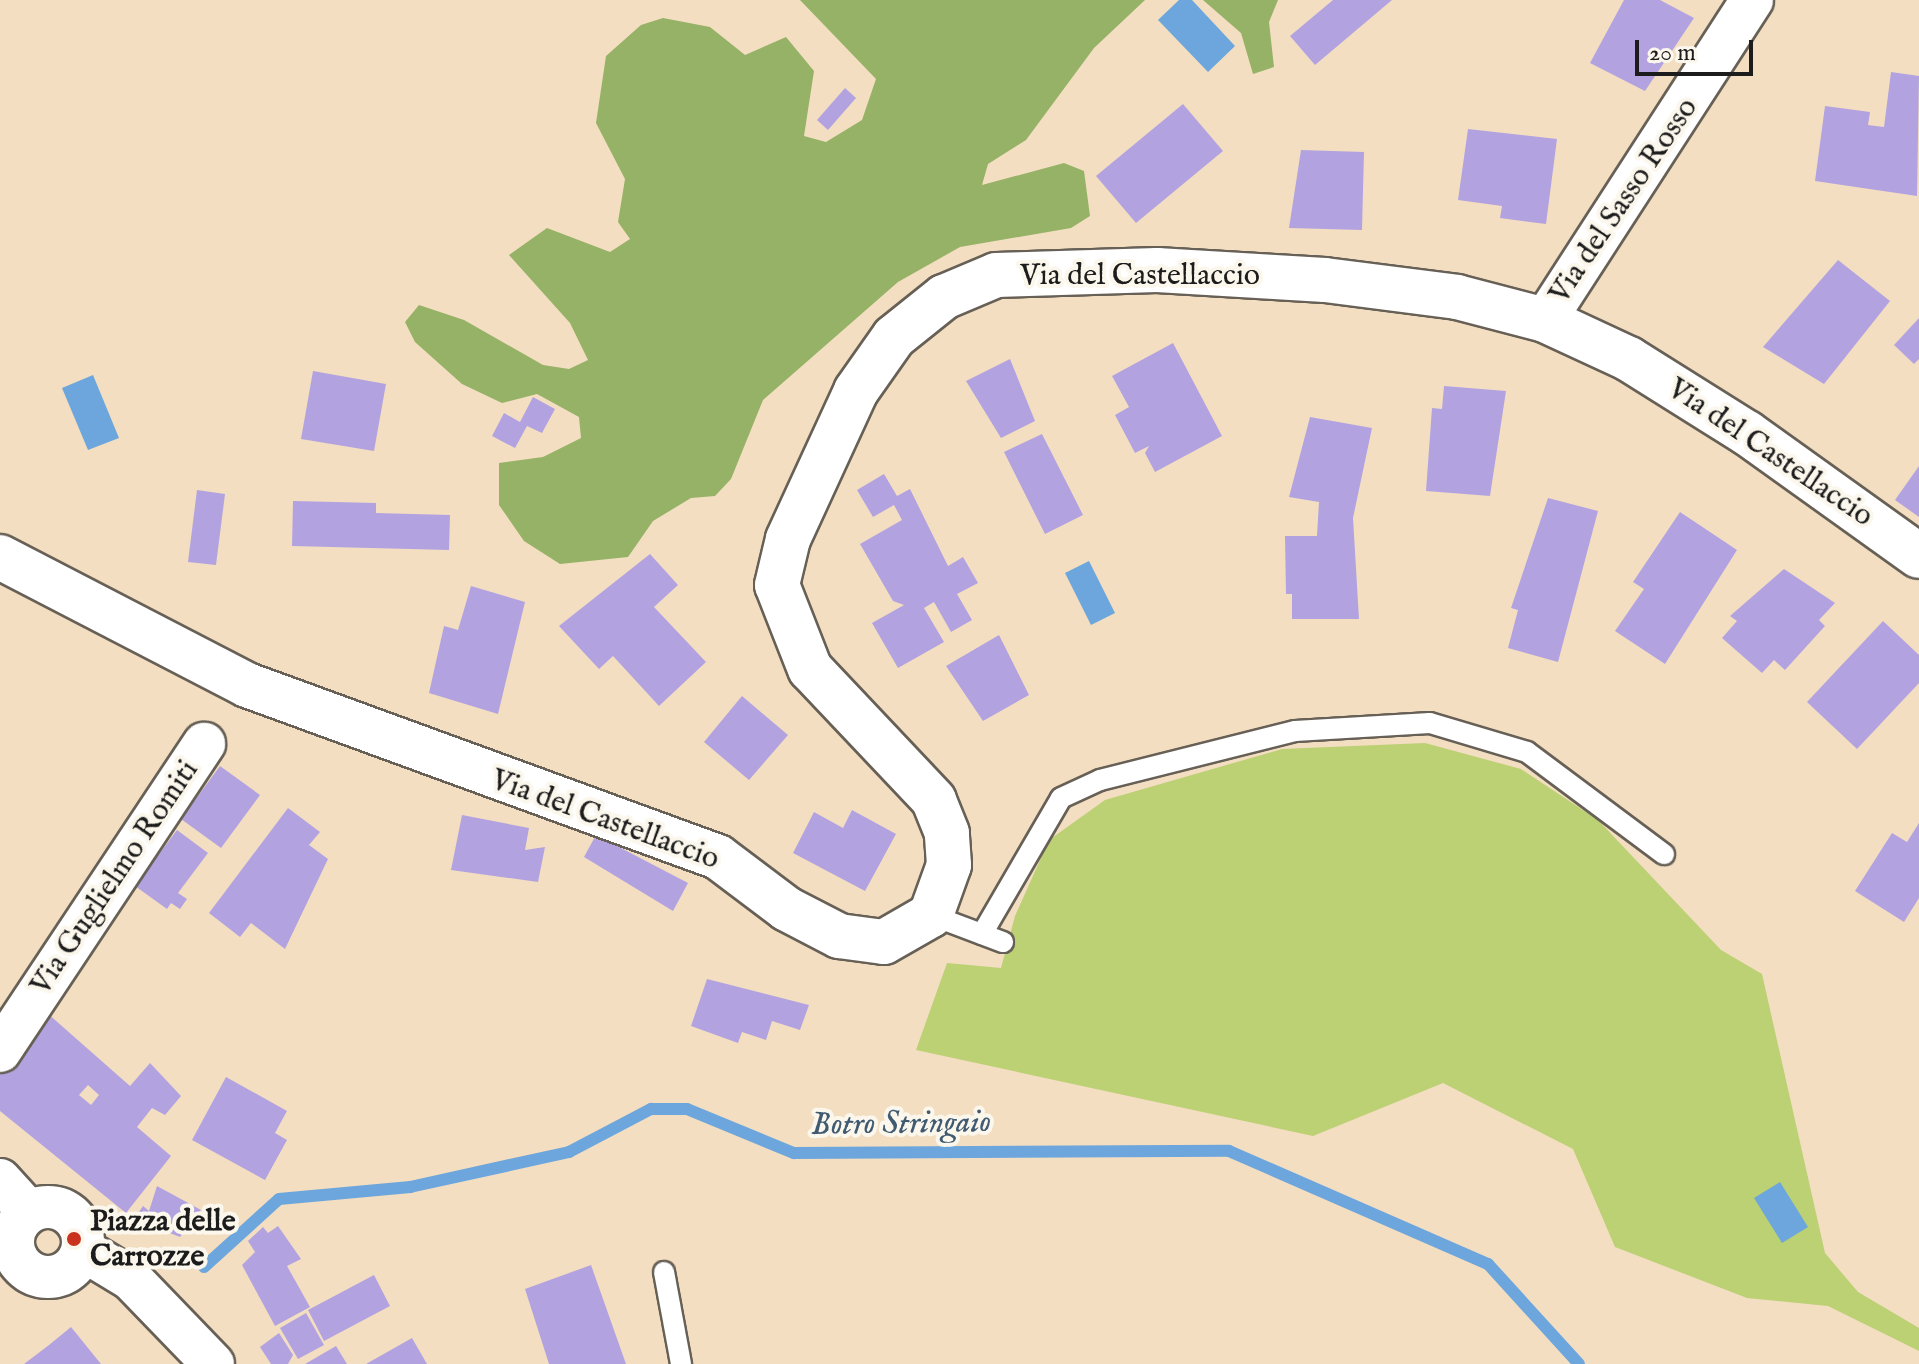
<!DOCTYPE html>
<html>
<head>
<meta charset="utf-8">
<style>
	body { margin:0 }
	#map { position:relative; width:1919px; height:1364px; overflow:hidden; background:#f3dec1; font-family:"IM FELL English",serif }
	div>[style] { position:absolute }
	.green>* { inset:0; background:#bcd074 }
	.forest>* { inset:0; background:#95b266 }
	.water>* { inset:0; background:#6da6dc }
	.stream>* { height:12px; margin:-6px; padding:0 6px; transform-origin:6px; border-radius:6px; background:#6da6dc }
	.building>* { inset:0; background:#b2a3e0 }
	.roads { filter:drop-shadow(2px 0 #676056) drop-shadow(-2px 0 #676056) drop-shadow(0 2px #676056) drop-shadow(0 -2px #676056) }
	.lane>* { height:20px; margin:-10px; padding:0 10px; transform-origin:10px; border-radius:10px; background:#fff }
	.street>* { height:42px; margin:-21px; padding:0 21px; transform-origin:21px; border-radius:21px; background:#fff }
	.street>.ring { margin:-21px; padding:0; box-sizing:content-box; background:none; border:42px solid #fff; border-radius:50% }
	.secondary>* { height:44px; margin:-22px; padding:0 22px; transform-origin:22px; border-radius:22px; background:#fff }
	.dots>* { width:22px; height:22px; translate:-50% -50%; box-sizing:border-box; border:4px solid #fbf7ec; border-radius:50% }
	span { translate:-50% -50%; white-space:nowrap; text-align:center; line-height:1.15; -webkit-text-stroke:8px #fbf7ec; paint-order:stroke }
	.street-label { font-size:30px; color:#1c1c1c }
	.poi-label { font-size:30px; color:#1c1c1c; font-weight:700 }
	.left { translate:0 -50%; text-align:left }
	.water-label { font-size:32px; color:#405a72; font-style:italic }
	.scale { position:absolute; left:1635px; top:40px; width:118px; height:36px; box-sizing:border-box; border:4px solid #1c1c1c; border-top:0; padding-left:10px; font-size:24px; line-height:28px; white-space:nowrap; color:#1c1c1c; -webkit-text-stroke:6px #fbf7ec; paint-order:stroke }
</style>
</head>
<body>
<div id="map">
	<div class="green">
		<div style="clip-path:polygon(1425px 743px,1521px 769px,1598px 820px,1721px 950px,1762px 974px,1825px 1253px,1858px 1292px,1919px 1328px,1919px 1351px,1828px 1306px,1747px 1298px,1615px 1247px,1573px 1149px,1443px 1083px,1313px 1136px,916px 1050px,947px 963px,1001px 968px,1015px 916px,1049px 840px,1105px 800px,1282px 749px)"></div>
	</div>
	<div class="forest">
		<div style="clip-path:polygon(800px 0,1145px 0,1094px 48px,1026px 140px,988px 164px,982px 185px,1064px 163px,1084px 171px,1090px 216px,1071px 228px,960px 247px,898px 282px,763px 400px,731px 479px,715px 496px,691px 498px,653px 521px,628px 557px,560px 564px,524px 541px,499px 505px,499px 463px,543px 457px,581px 438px,579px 417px,537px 394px,502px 403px,462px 384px,415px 342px,405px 322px,419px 305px,464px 320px,543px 365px,569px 369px,588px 360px,570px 323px,509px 255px,547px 228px,610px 252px,630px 239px,618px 222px,625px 179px,596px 123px,606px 56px,641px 25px,663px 18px,710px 27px,745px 55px,786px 37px,814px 71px,804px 136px,826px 142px,862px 120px,876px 79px)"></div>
		<div style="clip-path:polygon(1203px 0,1278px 0,1269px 22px,1274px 67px,1253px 74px,1241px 33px)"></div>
	</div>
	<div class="water">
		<div style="clip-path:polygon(1179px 0,1192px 0,1235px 46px,1208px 72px,1158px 20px)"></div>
		<div style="clip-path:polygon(93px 375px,119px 438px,88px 450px,62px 388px)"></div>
		<div style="clip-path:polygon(1089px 561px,1115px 613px,1091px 625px,1065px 573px)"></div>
		<div style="clip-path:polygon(1780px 1182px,1808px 1227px,1782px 1243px,1754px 1198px)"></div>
	</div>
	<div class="stream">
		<div style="left:204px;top:1267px;width:101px;rotate:-42.2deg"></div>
		<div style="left:279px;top:1199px;width:132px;rotate:-5.2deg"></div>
		<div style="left:410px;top:1187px;width:163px;rotate:-12.4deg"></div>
		<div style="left:569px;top:1152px;width:93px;rotate:-27.7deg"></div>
		<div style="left:651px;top:1109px;width:36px"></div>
		<div style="left:687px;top:1109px;width:116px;rotate:22.4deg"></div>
		<div style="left:794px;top:1153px;width:435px;rotate:-0.3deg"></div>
		<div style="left:1229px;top:1151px;width:283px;rotate:23.6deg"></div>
		<div style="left:1488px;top:1264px;width:135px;rotate:47.7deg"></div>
	</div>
	<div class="building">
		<div style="clip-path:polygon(1333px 0,1392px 0,1315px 65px,1290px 36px)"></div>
		<div style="clip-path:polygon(1624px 0,1660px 0,1694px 18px,1645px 91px,1590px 63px)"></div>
		<div style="clip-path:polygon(1891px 72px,1919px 76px,1917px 196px,1815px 181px,1825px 106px,1870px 112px,1868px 125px,1884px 127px)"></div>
		<div style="clip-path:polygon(845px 88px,856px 98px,828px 130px,817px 120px)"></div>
		<div style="clip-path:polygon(1183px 104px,1223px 151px,1136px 223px,1096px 176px)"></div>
		<div style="clip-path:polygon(1468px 129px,1557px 139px,1546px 224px,1500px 218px,1502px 206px,1458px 200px)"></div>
		<div style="clip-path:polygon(1301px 150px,1364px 152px,1362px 230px,1289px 228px)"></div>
		<div style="clip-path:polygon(1838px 260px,1890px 301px,1824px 384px,1763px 347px)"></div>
		<div style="clip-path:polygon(1919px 318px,1919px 359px,1914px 364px,1894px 345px)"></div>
		<div style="clip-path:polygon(1173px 343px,1222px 436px,1155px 472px,1145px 453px,1149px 446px,1135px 453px,1115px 415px,1129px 407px,1112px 376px)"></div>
		<div style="clip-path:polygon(1010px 359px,1035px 421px,1001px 438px,966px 381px)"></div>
		<div style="clip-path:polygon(313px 371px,386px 384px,374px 451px,301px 439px)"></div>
		<div style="clip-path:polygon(1444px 386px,1506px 391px,1490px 496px,1426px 491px,1432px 408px,1442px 409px)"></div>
		<div style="clip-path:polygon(533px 397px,555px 409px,542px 433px,527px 426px,515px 448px,492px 436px,504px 413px,520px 422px)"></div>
		<div style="clip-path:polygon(1310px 417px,1372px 428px,1353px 518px,1359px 619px,1292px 619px,1292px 594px,1286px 594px,1285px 536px,1317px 536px,1319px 502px,1289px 497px)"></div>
		<div style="clip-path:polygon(1042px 434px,1083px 515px,1045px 534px,1004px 452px)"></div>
		<div style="clip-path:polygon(1919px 466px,1919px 517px,1895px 500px)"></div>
		<div style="clip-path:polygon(884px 474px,897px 496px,910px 489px,948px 566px,963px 557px,978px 583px,957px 594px,972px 620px,951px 632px,934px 602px,924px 608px,944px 642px,898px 668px,872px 623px,904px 605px,893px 601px,860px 544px,902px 520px,894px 505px,873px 517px,857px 490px)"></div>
		<div style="clip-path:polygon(197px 490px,225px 494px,216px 565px,188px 562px)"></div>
		<div style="clip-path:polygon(1548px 498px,1598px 511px,1558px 662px,1508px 648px,1518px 610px,1511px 608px)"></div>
		<div style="clip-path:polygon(293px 501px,376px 503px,376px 513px,450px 515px,449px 550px,292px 546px)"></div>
		<div style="clip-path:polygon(1680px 512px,1737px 550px,1665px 664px,1615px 631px,1644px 589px,1633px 582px)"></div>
		<div style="clip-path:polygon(650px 554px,678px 585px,654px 607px,706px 662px,659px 706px,613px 656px,599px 669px,559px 626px)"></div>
		<div style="clip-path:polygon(1784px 569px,1835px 603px,1819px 620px,1825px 626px,1785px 670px,1774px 660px,1762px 673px,1722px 638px,1737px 621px,1730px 616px)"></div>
		<div style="clip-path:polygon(471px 586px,525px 602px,498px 714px,429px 693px,444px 626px,458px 630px)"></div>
		<div style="clip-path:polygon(1883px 621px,1919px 655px,1919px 683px,1857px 749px,1807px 702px)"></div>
		<div style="clip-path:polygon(999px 635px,1029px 695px,983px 721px,946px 666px)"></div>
		<div style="clip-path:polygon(742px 696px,788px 735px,749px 780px,704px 742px)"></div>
		<div style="clip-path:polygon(220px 766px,260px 795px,221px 848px,181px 819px)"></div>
		<div style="clip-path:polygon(288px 808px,320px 832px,309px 845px,328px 859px,285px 949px,251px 923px,240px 937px,209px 913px)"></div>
		<div style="clip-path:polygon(852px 810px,896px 834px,865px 891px,793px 853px,814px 812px,843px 828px)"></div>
		<div style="clip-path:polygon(462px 815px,529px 828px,525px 850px,545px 847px,538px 882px,451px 870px)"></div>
		<div style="clip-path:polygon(1919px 823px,1919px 898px,1904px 922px,1855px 891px,1892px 833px,1907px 842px)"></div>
		<div style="clip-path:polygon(177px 830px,208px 853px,178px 893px,187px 899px,180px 909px,171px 903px,167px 909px,135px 886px)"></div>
		<div style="clip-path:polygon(596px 835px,688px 883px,673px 911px,584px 857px)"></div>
		<div style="clip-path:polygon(707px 979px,809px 1005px,800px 1030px,772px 1021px,766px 1040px,742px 1032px,738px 1043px,691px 1026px)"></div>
		<div style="clip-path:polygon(evenodd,46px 1012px,130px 1086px,150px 1063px,181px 1096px,165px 1115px,152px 1108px,137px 1127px,171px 1156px,126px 1213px,0 1111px,0 1072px,46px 1012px,88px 1085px,99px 1095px,91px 1105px,79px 1095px,88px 1085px)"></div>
		<div style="clip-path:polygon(226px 1077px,287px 1111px,275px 1133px,287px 1140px,265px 1180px,192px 1140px)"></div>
		<div style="clip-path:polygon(157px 1186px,201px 1210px,180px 1237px,134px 1219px,143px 1206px,149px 1211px)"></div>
		<div style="clip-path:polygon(278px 1226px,301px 1259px,287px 1266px,310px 1307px,275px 1326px,242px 1265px,255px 1252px,248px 1241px,263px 1227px,268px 1233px)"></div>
		<div style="clip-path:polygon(591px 1265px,626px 1364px,549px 1364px,525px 1289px)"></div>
		<div style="clip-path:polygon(374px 1275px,390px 1306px,324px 1341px,308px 1310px)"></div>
		<div style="clip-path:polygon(306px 1313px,324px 1345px,298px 1359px,280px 1328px)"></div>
		<div style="clip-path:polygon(71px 1327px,101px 1364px,24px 1364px,49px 1345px)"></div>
		<div style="clip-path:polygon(279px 1333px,293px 1355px,288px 1364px,271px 1364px,260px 1347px)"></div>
		<div style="clip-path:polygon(412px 1338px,427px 1364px,366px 1364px)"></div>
		<div style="clip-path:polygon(336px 1346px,347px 1364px,305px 1364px)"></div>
	</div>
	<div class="roads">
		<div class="lane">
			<div style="left:931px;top:915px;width:77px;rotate:20.6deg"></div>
			<div style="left:982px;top:934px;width:157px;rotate:-59.8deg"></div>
			<div style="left:1061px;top:798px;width:43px;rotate:-24.8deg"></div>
			<div style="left:1100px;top:780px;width:201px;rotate:-14.1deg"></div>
			<div style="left:1295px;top:731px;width:135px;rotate:-3.4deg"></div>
			<div style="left:1430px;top:723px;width:101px;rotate:16.6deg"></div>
			<div style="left:1527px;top:752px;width:171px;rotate:36.7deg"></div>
			<div style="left:664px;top:1272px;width:94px;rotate:79.5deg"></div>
		</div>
		<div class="street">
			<div style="left:1545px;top:320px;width:381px;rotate:-57.1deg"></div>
			<div style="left:0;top:1051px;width:369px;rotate:-56.4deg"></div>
			<div style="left:0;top:1180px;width:43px;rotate:47.8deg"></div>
			<div class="ring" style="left:13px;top:1207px;width:28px;height:28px"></div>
			<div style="left:83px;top:1250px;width:56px;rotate:31.1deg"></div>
			<div style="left:131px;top:1279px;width:118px;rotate:46deg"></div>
		</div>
		<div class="secondary">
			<div style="left:0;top:557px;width:278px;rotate:27.4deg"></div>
			<div style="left:247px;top:685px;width:501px;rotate:20.06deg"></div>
			<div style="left:718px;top:857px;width:86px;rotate:37deg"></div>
			<div style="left:787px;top:909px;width:59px;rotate:27.4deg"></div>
			<div style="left:839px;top:936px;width:45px;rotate:7.6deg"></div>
			<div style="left:884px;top:942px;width:54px;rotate:-29.9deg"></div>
			<div style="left:931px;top:915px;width:53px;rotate:-70.2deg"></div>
			<div style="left:949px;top:865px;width:32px;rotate:-94deg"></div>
			<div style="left:947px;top:833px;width:35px;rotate:-112deg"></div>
			<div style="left:934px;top:800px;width:180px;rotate:-133.4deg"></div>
			<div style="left:810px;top:669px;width:90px;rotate:-111.4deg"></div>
			<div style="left:777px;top:585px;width:47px;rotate:-76.6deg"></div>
			<div style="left:788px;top:539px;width:163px;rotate:-65.3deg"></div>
			<div style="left:856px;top:391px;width:66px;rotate:-54.9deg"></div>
			<div style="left:894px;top:337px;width:64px;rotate:-38.7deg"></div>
			<div style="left:944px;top:297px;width:56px;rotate:-22.9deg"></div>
			<div style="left:996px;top:275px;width:161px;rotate:-1.8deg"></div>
			<div style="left:1157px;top:270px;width:168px;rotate:3.4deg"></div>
			<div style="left:1325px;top:280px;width:133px;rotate:7.3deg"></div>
			<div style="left:1457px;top:297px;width:91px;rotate:14.6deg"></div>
			<div style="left:1545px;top:320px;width:93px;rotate:24.9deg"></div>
			<div style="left:1629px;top:359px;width:139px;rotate:32.1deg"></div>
			<div style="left:1747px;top:433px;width:211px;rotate:35.6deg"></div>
		</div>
	</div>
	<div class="dots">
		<div style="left:74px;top:1239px;background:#c8321e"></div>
	</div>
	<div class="street-label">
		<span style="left:1624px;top:201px;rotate:-56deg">Via del Sasso Rosso</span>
		<span style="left:1140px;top:276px">Via del Castellaccio</span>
		<span style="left:1770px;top:453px;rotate:34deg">Via del Castellaccio</span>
		<span style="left:605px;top:820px;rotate:20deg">Via del Castellaccio</span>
		<span style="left:115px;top:878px;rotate:-56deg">Via Guglielmo Romiti</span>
	</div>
	<div class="poi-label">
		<span class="left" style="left:90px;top:1239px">Piazza delle<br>Carrozze</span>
	</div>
	<div class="water-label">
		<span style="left:901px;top:1125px;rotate:-1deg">Botro Stringaio</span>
	</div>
	<div class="scale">20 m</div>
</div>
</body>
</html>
